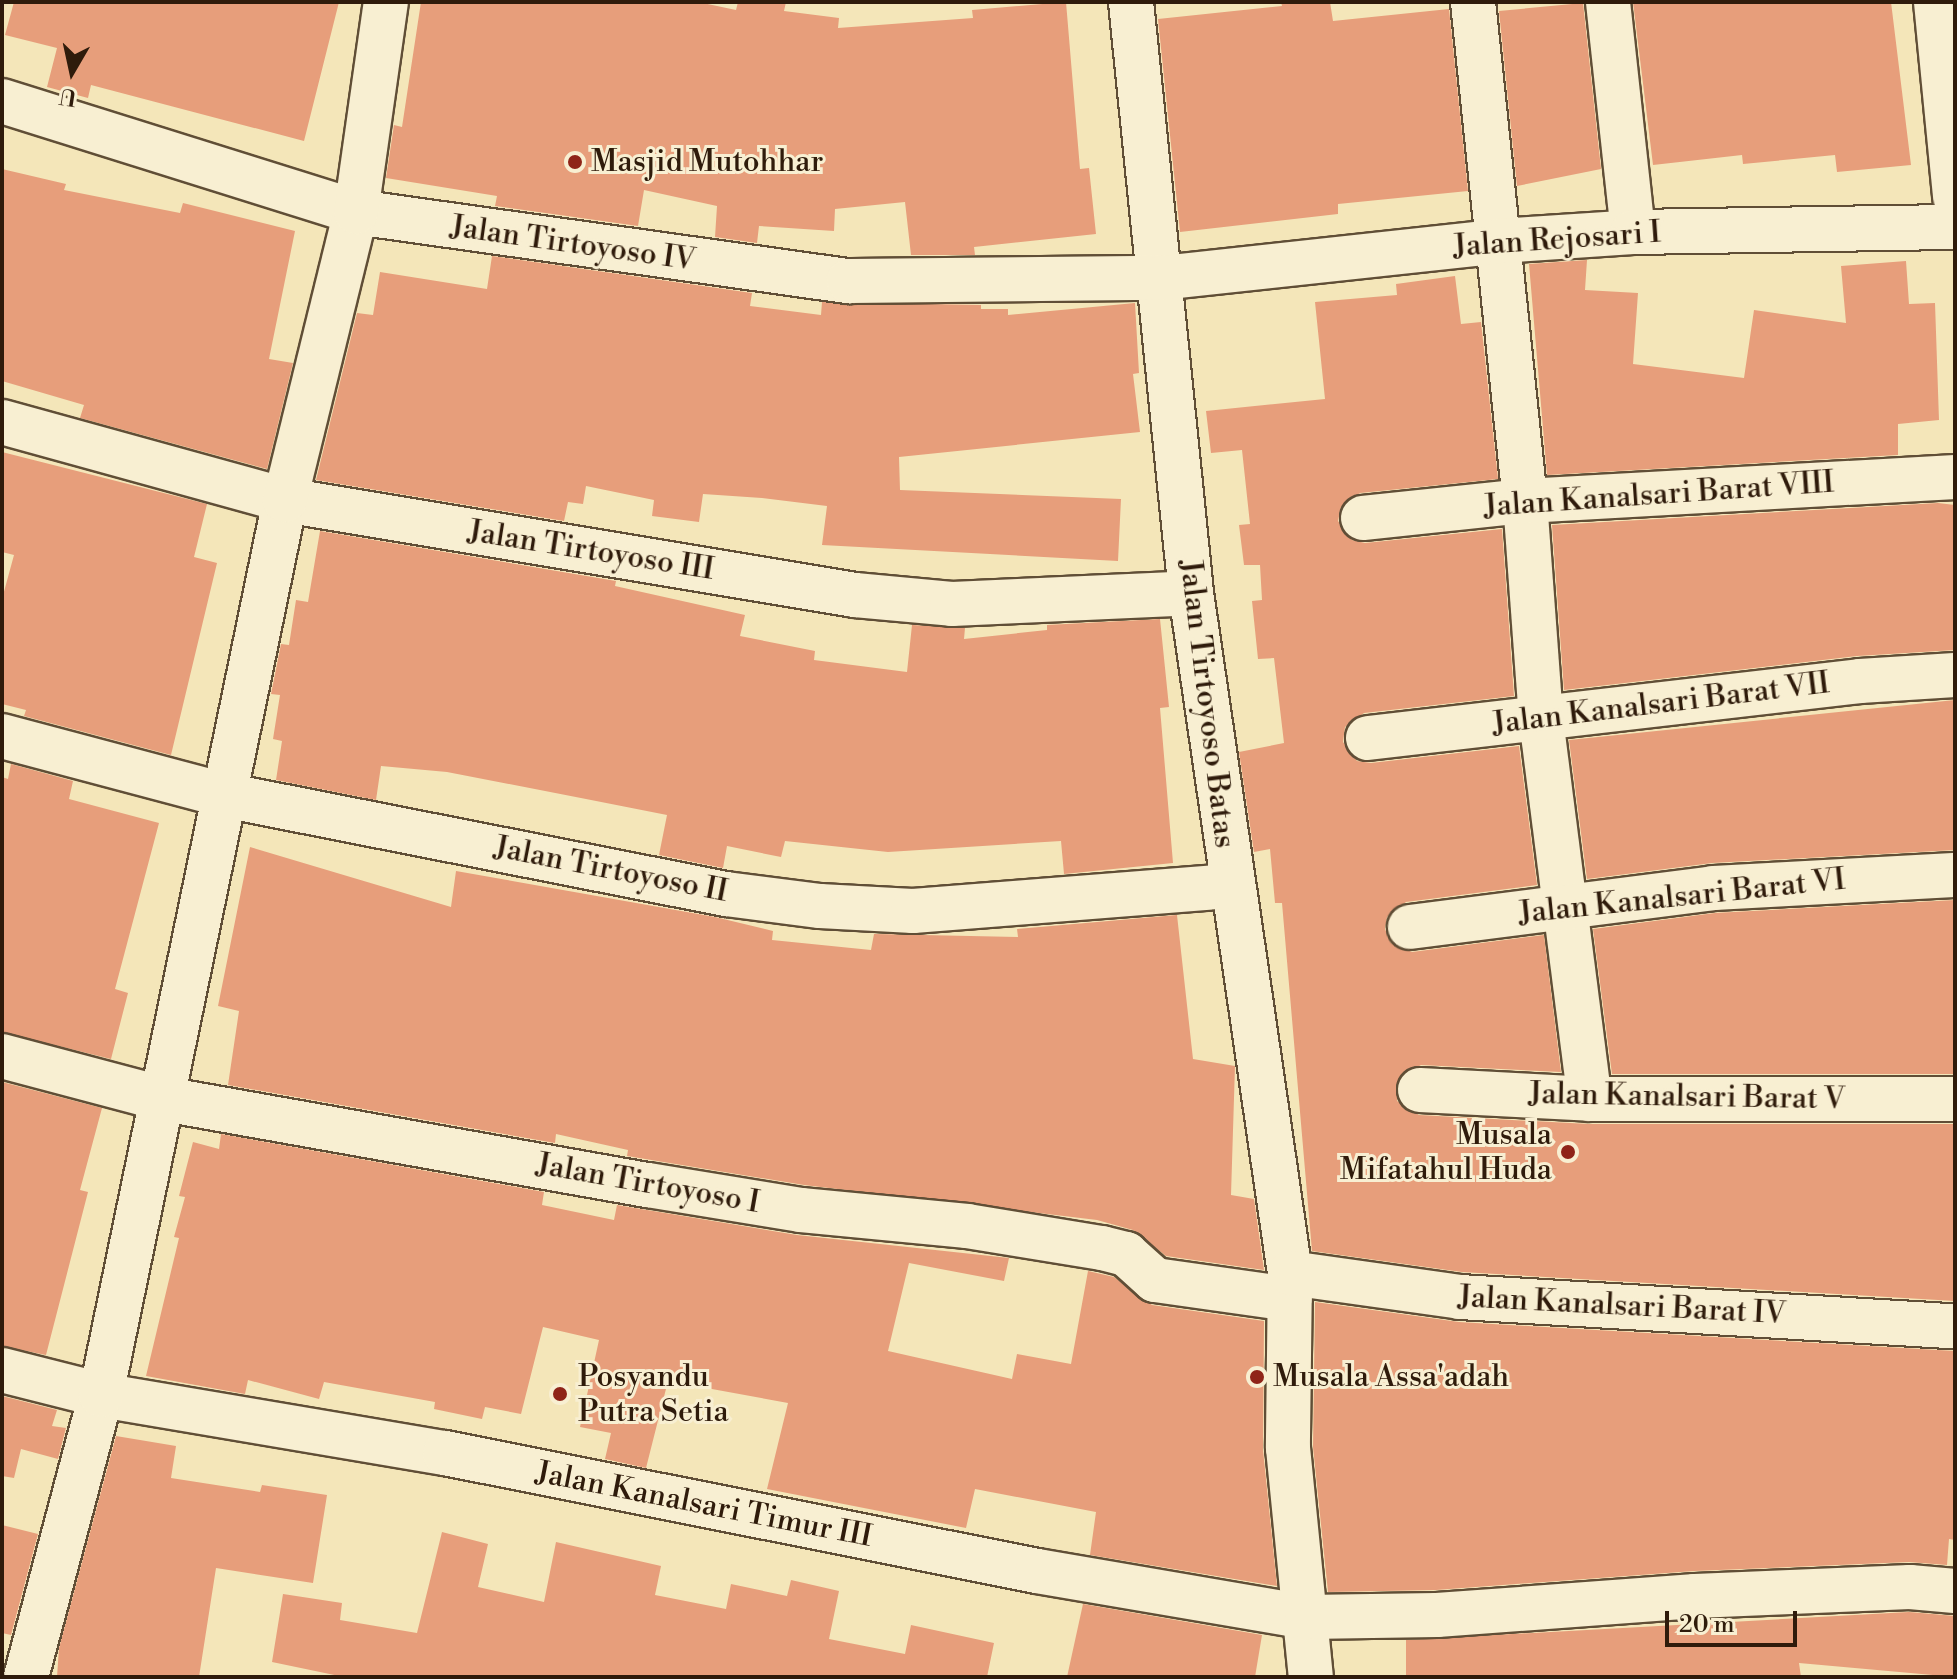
<!DOCTYPE html>
<html>
<head>
<meta charset="utf-8">
<style>
	body { margin:0 }
	#map { position:relative; width:1957px; height:1679px; overflow:hidden; background:#f4e6b9; font-family:"Libre Bodoni",serif }
	div>[style] { position:absolute }
	.building>* { inset:0; background:#e79e7b }
	.roads { filter:drop-shadow(2px 0 #604e36) drop-shadow(-2px 0 #604e36) drop-shadow(0 2px #604e36) drop-shadow(0 -2px #604e36) }
	.minor>* { height:44px; margin:-22px; padding:0 22px; transform-origin:22px; border-radius:22px; background:#f8efd2 }
	.dots>* { width:22px; height:22px; translate:-50% -50%; box-sizing:border-box; border:4px solid #f8efd2; border-radius:50% }
	span { translate:-50% -50%; white-space:nowrap; text-align:center; line-height:1.15; -webkit-text-stroke:6px #f8efd2; paint-order:stroke }
	.poi-label { font-size:30px; color:#2f1b0b }
	.left { translate:0 -50%; text-align:left }
	.right { translate:-100% -50%; text-align:right }
	.street-label { font-size:30px; color:#2f1b0b }
	.frame { position:absolute; inset:0; border:4px solid #2f1b0b; pointer-events:none }
	.north { position:absolute; left:32px; top:32px; width:80px; height:80px; -webkit-text-stroke:6px #f8efd2; paint-order:stroke; rotate:189deg; font-size:22px; font-weight:700; line-height:32px; text-align:center; color:#2f1b0b }
	.north::after { content:''; display:block; margin:auto; width:28px; height:36px; background:#2f1b0b; clip-path:polygon(50% 0,100% 100%,50% 72%,0 100%) }
	.scale { position:absolute; left:1665px; top:1611px; width:132px; height:36px; box-sizing:border-box; border:4px solid #2f1b0b; border-top:0; padding-left:10px; font-size:24px; line-height:28px; white-space:nowrap; color:#2f1b0b; -webkit-text-stroke:6px #f8efd2; paint-order:stroke }
</style>
</head>
<body>
<div id="map">
	<div class="building">
		<div style="clip-path:polygon(14px 2px,339px 2px,304px 141px,91px 85px,88px 98px,47px 87px,57px 48px,5px 35px)"></div>
		<div style="clip-path:polygon(421px 2px,698px 2px,736px 10px,738px 2px,786px 2px,784px 11px,839px 18px,838px 28px,973px 18px,972px 10px,1066px 2px,1080px 169px,1089px 168px,1096px 234px,974px 247px,975px 255px,911px 255px,905px 202px,835px 209px,834px 231px,759px 226px,757px 243px,715px 237px,717px 206px,644px 190px,638px 226px,495px 206px,497px 196px,386px 178px,394px 125px,402px 127px)"></div>
		<div style="clip-path:polygon(1281px 2px,1330px 2px,1333px 21px,1449px 9px,1468px 191px,1338px 204px,1338px 214px,1180px 232px,1158px 19px,1282px 6px)"></div>
		<div style="clip-path:polygon(1633px 2px,1891px 2px,1911px 165px,1837px 172px,1835px 155px,1743px 164px,1742px 155px,1653px 165px)"></div>
		<div style="clip-path:polygon(1583px 3px,1601px 169px,1517px 186px,1499px 11px)"></div>
		<div style="clip-path:polygon(2px 169px,66px 184px,64px 190px,180px 213px,183px 203px,295px 231px,269px 359px,293px 363px,267px 469px,80px 418px,84px 405px,2px 381px)"></div>
		<div style="clip-path:polygon(492px 256px,752px 293px,750px 306px,821px 315px,822px 302px,981px 305px,981px 309px,1008px 309px,1008px 315px,1135px 303px,1139px 373px,1133px 374px,1140px 432px,899px 457px,900px 490px,1121px 499px,1118px 561px,822px 545px,827px 506px,762px 498px,703px 494px,699px 522px,652px 516px,654px 500px,586px 486px,583px 504px,568px 502px,564px 521px,316px 480px,357px 313px,373px 315px,380px 272px,487px 289px)"></div>
		<div style="clip-path:polygon(1587px 260px,1585px 290px,1638px 293px,1633px 364px,1744px 378px,1754px 310px,1846px 323px,1841px 266px,1906px 261px,1909px 304px,1935px 303px,1939px 420px,1898px 424px,1898px 455px,1547px 475px,1529px 264px)"></div>
		<div style="clip-path:polygon(1455px 276px,1461px 324px,1481px 322px,1498px 479px,1360px 493px,1341px 507px,1338px 521px,1352px 540px,1365px 543px,1502px 529px,1514px 696px,1364px 713px,1345px 727px,1343px 742px,1357px 761px,1371px 763px,1519px 746px,1537px 885px,1406px 902px,1387px 917px,1385px 929px,1391px 943px,1412px 952px,1544px 935px,1561px 1072px,1421px 1065px,1400px 1076px,1397px 1101px,1419px 1115px,1589px 1124px,1955px 1124px,1955px 1301px,1462px 1272px,1312px 1251px,1282px 903px,1275px 903px,1270px 849px,1254px 852px,1239px 752px,1284px 743px,1274px 658px,1258px 659px,1252px 601px,1262px 600px,1260px 565px,1244px 565px,1239px 525px,1250px 524px,1242px 450px,1211px 453px,1206px 411px,1325px 399px,1315px 302px,1397px 295px,1396px 284px)"></div>
		<div style="clip-path:polygon(2px 452px,207px 504px,194px 557px,217px 563px,171px 755px,24px 716px,26px 710px,2px 704px,2px 599px,14px 555px,2px 552px)"></div>
		<div style="clip-path:polygon(1938px 503px,1955px 505px,1955px 650px,1857px 656px,1564px 690px,1552px 525px)"></div>
		<div style="clip-path:polygon(320px 531px,616px 581px,615px 586px,745px 615px,740px 636px,815px 651px,814px 660px,907px 672px,912px 625px,965px 628px,964px 639px,1047px 630px,1047px 625px,1160px 619px,1169px 707px,1160px 708px,1173px 863px,1064px 874px,1061px 841px,888px 852px,785px 841px,781px 857px,727px 846px,723px 868px,659px 855px,667px 815px,586px 799px,447px 772px,381px 766px,376px 800px,276px 780px,282px 741px,273px 739px,280px 695px,271px 694px,281px 644px,289px 645px,296px 600px,308px 602px)"></div>
		<div style="clip-path:polygon(1955px 700px,1955px 850px,1712px 863px,1587px 879px,1569px 740px)"></div>
		<div style="clip-path:polygon(11px 764px,73px 781px,69px 799px,159px 823px,115px 989px,128px 993px,111px 1059px,2px 1032px,2px 777px,8px 779px)"></div>
		<div style="clip-path:polygon(250px 847px,451px 907px,456px 871px,715px 917px,773px 931px,772px 940px,871px 950px,874px 934px,1018px 937px,1017px 929px,1177px 915px,1193px 1059px,1235px 1066px,1231px 1195px,1254px 1199px,1264px 1270px,1166px 1256px,1133px 1230px,1097px 1220px,804px 1185px,627px 1156px,628px 1150px,556px 1134px,555px 1143px,228px 1085px,239px 1011px,218px 1006px)"></div>
		<div style="clip-path:polygon(1955px 900px,1955px 1074px,1612px 1074px,1593px 929px,1715px 913px)"></div>
		<div style="clip-path:polygon(2px 1082px,102px 1108px,80px 1190px,88px 1192px,46px 1355px,2px 1346px)"></div>
		<div style="clip-path:polygon(221px 1134px,544px 1192px,542px 1205px,614px 1220px,617px 1205px,797px 1235px,1009px 1258px,1004px 1281px,909px 1263px,888px 1351px,1012px 1379px,1017px 1354px,1071px 1364px,1088px 1271px,1114px 1277px,1152px 1305px,1264px 1321px,1263px 1450px,1277px 1586px,1090px 1555px,1096px 1512px,975px 1489px,966px 1528px,767px 1489px,788px 1403px,668px 1381px,646px 1468px,605px 1459px,611px 1433px,580px 1427px,599px 1340px,543px 1327px,521px 1414px,485px 1407px,482px 1419px,434px 1409px,435px 1402px,324px 1382px,319px 1399px,248px 1380px,245px 1394px,146px 1376px,179px 1238px,174px 1237px,185px 1197px,179px 1196px,193px 1142px,219px 1149px)"></div>
		<div style="clip-path:polygon(1315px 1302px,1459px 1322px,1955px 1351px,1955px 1540px,1949px 1539px,1947px 1565px,1909px 1562px,1694px 1571px,1436px 1590px,1328px 1592px,1313px 1447px)"></div>
		<div style="clip-path:polygon(2px 1396px,57px 1410px,52px 1426px,66px 1428px,58px 1459px,21px 1449px,14px 1478px,2px 1476px)"></div>
		<div style="clip-path:polygon(116px 1436px,176px 1446px,171px 1478px,260px 1492px,262px 1485px,327px 1495px,313px 1583px,216px 1568px,199px 1677px,57px 1677px,59px 1648px)"></div>
		<div style="clip-path:polygon(2px 1525px,38px 1534px,11px 1635px,2px 1633px)"></div>
		<div style="clip-path:polygon(442px 1532px,488px 1544px,478px 1587px,544px 1602px,556px 1542px,661px 1566px,655px 1595px,726px 1609px,731px 1584px,787px 1596px,791px 1580px,839px 1591px,829px 1639px,905px 1654px,911px 1625px,994px 1643px,987px 1677px,344px 1677px,272px 1662px,283px 1594px,342px 1603px,340px 1620px,417px 1633px)"></div>
		<div style="clip-path:polygon(1083px 1604px,1262px 1635px,1255px 1677px,1067px 1677px)"></div>
		<div style="clip-path:polygon(1909px 1612px,1955px 1616px,1955px 1677px,1799px 1663px,1801px 1677px,1406px 1677px,1406px 1640px)"></div>
	</div>
	<div class="roads">
		<div class="minor">
			<div style="left:1131px;top:2px;width:594px;rotate:84.2deg"></div>
			<div style="left:1191px;top:593px;width:687px;rotate:81.72deg"></div>
			<div style="left:1290px;top:1273px;width:175px;rotate:90.7deg"></div>
			<div style="left:1288px;top:1448px;width:230px;rotate:84.3deg"></div>
			<div style="left:1473px;top:2px;width:502px;rotate:84.05deg"></div>
			<div style="left:1525px;top:501px;width:219px;rotate:85.8deg"></div>
			<div style="left:1541px;top:719px;width:383px;rotate:82.7deg"></div>
			<div style="left:1608px;top:2px;width:231px;rotate:83.8deg"></div>
			<div style="left:1936px;top:2px;width:196px;rotate:84.4deg"></div>
			<div style="left:2px;top:101px;width:371px;rotate:17.4deg"></div>
			<div style="left:356px;top:212px;width:498px;rotate:8deg"></div>
			<div style="left:849px;top:281px;width:312px;rotate:-0.6deg"></div>
			<div style="left:1161px;top:278px;width:340px;rotate:-6.2deg"></div>
			<div style="left:1499px;top:241px;width:134px;rotate:-3.8deg"></div>
			<div style="left:1633px;top:232px;width:322px;rotate:-0.9deg"></div>
			<div style="left:2px;top:422px;width:294px;rotate:15.4deg"></div>
			<div style="left:285px;top:500px;width:578px;rotate:9.46deg"></div>
			<div style="left:855px;top:595px;width:97px;rotate:5.3deg"></div>
			<div style="left:952px;top:604px;width:239px;rotate:-2.6deg"></div>
			<div style="left:1363px;top:518px;width:163px;rotate:-6deg"></div>
			<div style="left:1525px;top:501px;width:431px;rotate:-3.2deg"></div>
			<div style="left:2px;top:736px;width:230px;rotate:14.9deg"></div>
			<div style="left:224px;top:795px;width:512px;rotate:11.16deg"></div>
			<div style="left:726px;top:894px;width:95px;rotate:7.3deg"></div>
			<div style="left:820px;top:906px;width:93px;rotate:3.1deg"></div>
			<div style="left:913px;top:911px;width:318px;rotate:-4.5deg"></div>
			<div style="left:1368px;top:738px;width:495px;rotate:-6.6deg"></div>
			<div style="left:1860px;top:681px;width:95px;rotate:-3.6deg"></div>
			<div style="left:1410px;top:927px;width:305px;rotate:-7.3deg"></div>
			<div style="left:1713px;top:888px;width:242px;rotate:-3.1deg"></div>
			<div style="left:2px;top:1056px;width:168px;rotate:14.9deg"></div>
			<div style="left:164px;top:1099px;width:492px;rotate:10.1deg"></div>
			<div style="left:648px;top:1185px;width:155px;rotate:9.3deg"></div>
			<div style="left:801px;top:1210px;width:167px;rotate:5.5deg"></div>
			<div style="left:967px;top:1226px;width:137px;rotate:9.3deg"></div>
			<div style="left:1102px;top:1248px;width:25px;rotate:14deg"></div>
			<div style="left:1126px;top:1254px;width:39px;rotate:42deg"></div>
			<div style="left:1155px;top:1280px;width:136px;rotate:8deg"></div>
			<div style="left:1420px;top:1090px;width:170px;rotate:3deg"></div>
			<div style="left:1590px;top:1099px;width:365px"></div>
			<div style="left:1290px;top:1273px;width:172px;rotate:8deg"></div>
			<div style="left:1460px;top:1297px;width:496px;rotate:3.4deg"></div>
			<div style="left:2px;top:1370px;width:102px;rotate:14.2deg"></div>
			<div style="left:101px;top:1395px;width:349px;rotate:9.6deg"></div>
			<div style="left:445px;top:1453px;width:604px;rotate:11.27deg"></div>
			<div style="left:1037px;top:1571px;width:274px;rotate:9.7deg"></div>
			<div style="left:1307px;top:1617px;width:130px;rotate:-0.9deg"></div>
			<div style="left:1437px;top:1615px;width:259px;rotate:-4.2deg"></div>
			<div style="left:1695px;top:1596px;width:215px;rotate:-2.4deg"></div>
			<div style="left:1910px;top:1587px;width:45px;rotate:5.1deg"></div>
			<div style="left:26px;top:1677px;width:292px;rotate:-75.1deg"></div>
			<div style="left:101px;top:1395px;width:914px;rotate:-78.38deg"></div>
			<div style="left:285px;top:500px;width:297px;rotate:-76.2deg"></div>
			<div style="left:356px;top:212px;width:212px;rotate:-81.9deg"></div>
		</div>
	</div>
	<div class="dots">
		<div style="left:575px;top:162px;background:#8f2418"></div>
		<div style="left:1568px;top:1152px;background:#8f2418"></div>
		<div style="left:1257px;top:1377px;background:#8f2418"></div>
		<div style="left:560px;top:1394px;background:#8f2418"></div>
	</div>
	<div class="poi-label">
		<span class="left" style="left:591px;top:162px">Masjid Mutohhar</span>
		<span class="right" style="left:1552px;top:1152px">Musala<br>Mifatahul Huda</span>
		<span class="left" style="left:578px;top:1394px">Posyandu<br>Putra Setia</span>
		<span class="left" style="left:1273px;top:1377px">Musala Assa'adah</span>
	</div>
	<div class="street-label">
		<span style="left:1557px;top:240px;rotate:-4deg">Jalan Rejosari I</span>
		<span style="left:573px;top:244px;rotate:8deg">Jalan Tirtoyoso IV</span>
		<span style="left:1659px;top:495px;rotate:-4deg">Jalan Kanalsari Barat VIII</span>
		<span style="left:591px;top:551px;rotate:9deg">Jalan Tirtoyoso III</span>
		<span style="left:1207px;top:704px;rotate:83deg">Jalan Tirtoyoso Batas</span>
		<span style="left:1661px;top:704px;rotate:-7deg">Jalan Kanalsari Barat VII</span>
		<span style="left:611px;top:870px;rotate:11deg">Jalan Tirtoyoso II</span>
		<span style="left:1682px;top:897px;rotate:-6deg">Jalan Kanalsari Barat VI</span>
		<span style="left:1687px;top:1097px;rotate:1deg">Jalan Kanalsari Barat V</span>
		<span style="left:648px;top:1184px;rotate:10deg">Jalan Tirtoyoso I</span>
		<span style="left:1622px;top:1306px;rotate:3deg">Jalan Kanalsari Barat IV</span>
		<span style="left:704px;top:1505px;rotate:11deg">Jalan Kanalsari Timur III</span>
	</div>
	<div class="frame"></div>
	<div class="north">U</div>
	<div class="scale">20 m</div>
</div>
</body>
</html>
